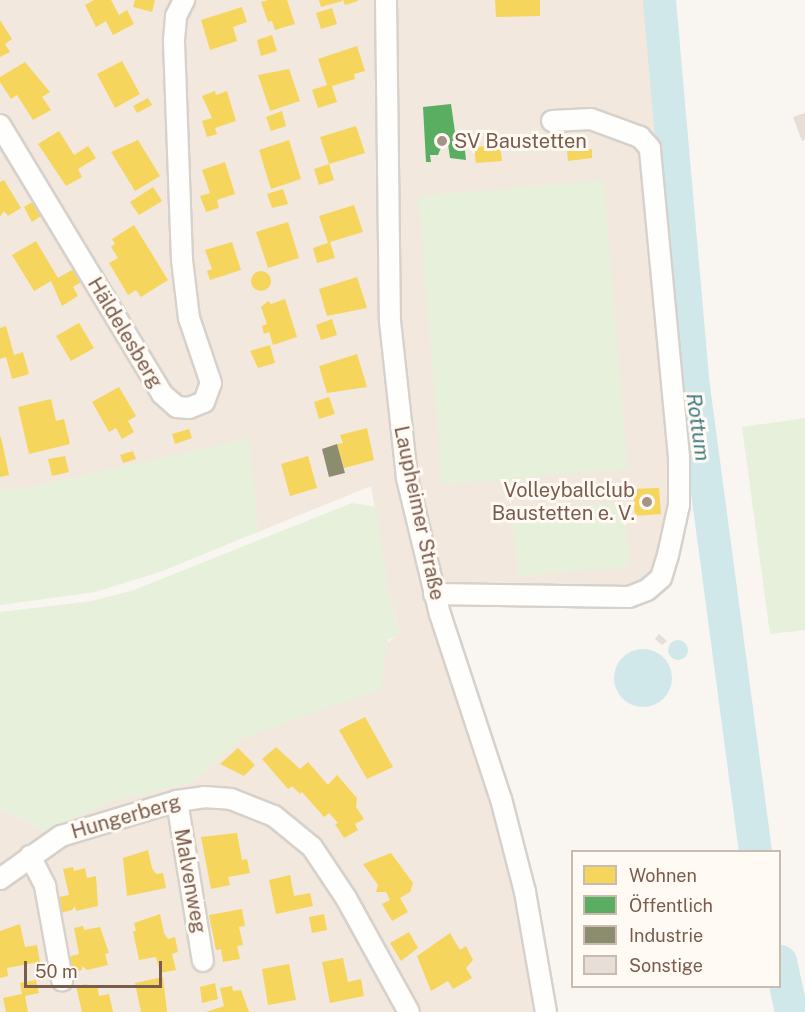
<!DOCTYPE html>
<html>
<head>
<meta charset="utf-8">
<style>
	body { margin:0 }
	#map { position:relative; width:805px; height:1012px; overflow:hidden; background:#f9f5f0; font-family:"Public Sans",sans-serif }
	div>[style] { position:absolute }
	.residential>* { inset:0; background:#f2e8de }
	.green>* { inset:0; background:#e7f0db }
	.water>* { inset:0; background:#d0e8ea }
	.round { border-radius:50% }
	.homes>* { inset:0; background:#f6d55c }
	.public>* { inset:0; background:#5aae61 }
	.industry>* { inset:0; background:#8c8c6e }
	.river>* { height:33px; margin:-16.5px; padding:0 16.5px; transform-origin:16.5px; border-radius:16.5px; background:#d0e8ea }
	.building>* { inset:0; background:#e6ded7 }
	.roads { filter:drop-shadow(2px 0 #d7d1cb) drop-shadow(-2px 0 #d7d1cb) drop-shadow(0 2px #d7d1cb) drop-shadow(0 -2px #d7d1cb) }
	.minor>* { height:20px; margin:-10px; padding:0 10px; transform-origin:10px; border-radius:10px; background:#fefefd }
	.dots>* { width:16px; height:16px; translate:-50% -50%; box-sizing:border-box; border:3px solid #fffaf3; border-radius:50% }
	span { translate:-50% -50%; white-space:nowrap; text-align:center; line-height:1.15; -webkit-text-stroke:6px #fffaf3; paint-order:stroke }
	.poi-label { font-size:20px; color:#7a5c4d }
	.left { translate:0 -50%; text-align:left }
	.right { translate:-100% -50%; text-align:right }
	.street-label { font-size:20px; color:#7a5c4d }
	.water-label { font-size:21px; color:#437c86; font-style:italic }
	.legend { position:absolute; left:571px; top:850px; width:210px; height:138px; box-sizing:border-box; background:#fffaf3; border:2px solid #cabbb1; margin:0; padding:8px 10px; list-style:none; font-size:18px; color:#7a5c4d }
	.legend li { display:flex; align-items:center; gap:12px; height:30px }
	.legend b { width:30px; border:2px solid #cabbb1 }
	.scale { position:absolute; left:24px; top:961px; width:138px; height:27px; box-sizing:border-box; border:3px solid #7a5c4d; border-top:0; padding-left:8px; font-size:18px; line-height:21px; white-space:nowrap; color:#7a5c4d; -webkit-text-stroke:4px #fffaf3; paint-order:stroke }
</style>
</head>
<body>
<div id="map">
	<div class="residential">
		<div style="clip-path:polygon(0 0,652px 0,688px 487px,658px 588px,445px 601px,534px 888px,555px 1012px,0 1012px,0 808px,45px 831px,111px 801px,191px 783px,243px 738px,292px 717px,400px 633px,390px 600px,371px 486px,258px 532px,248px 439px,29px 488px,0 490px)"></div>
	</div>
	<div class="green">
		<div style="clip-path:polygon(604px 180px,628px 469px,442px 485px,418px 196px)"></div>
		<div style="clip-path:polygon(805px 418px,805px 630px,770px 634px,742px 427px)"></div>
		<div style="clip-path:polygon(249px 438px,258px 532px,160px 572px,95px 592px,0 605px,0 490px,29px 488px)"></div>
		<div style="clip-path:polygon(625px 502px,630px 567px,517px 576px,512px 511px)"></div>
		<div style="clip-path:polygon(352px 503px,376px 507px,390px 600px,400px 634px,388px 640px,381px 689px,243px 738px,191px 783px,111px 801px,45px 831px,0 808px,0 612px,92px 601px,134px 590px)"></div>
	</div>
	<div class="water">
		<div class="round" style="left:668px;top:640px;width:20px;height:20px"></div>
		<div class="round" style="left:614px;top:649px;width:58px;height:58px"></div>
	</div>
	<div class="homes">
		<div style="clip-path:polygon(94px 0,111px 0,119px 15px,127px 10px,134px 24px,113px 35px,106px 21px,96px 27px,85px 5px)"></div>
		<div style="clip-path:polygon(135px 0,155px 0,152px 12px,133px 7px)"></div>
		<div style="clip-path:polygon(268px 0,287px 0,295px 24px,275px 30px,272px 21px,268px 22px,261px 2px)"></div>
		<div style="clip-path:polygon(319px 0,342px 0,342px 1px,321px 7px)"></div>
		<div style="clip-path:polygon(343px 0,358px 0,358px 1px,345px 5px)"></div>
		<div style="clip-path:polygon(495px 0,540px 0,540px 16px,496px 17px)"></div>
		<div style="clip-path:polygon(242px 7px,247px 22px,233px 27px,237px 41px,210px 50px,201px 20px)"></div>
		<div style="clip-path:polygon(332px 8px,337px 24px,321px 29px,316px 13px)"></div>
		<div style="clip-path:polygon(0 20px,12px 39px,5px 44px,10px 52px,0 57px)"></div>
		<div style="clip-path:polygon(272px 35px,277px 51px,261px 56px,257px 40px)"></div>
		<div style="clip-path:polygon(357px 46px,365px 71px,354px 74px,355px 79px,332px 86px,337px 102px,318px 108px,312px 90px,327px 85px,318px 59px)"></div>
		<div style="clip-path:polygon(122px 61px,140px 94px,115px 108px,97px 74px)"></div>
		<div style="clip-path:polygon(25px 62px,50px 92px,42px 97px,51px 110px,33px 120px,17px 95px,11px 99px,0 82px,0 77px)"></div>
		<div style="clip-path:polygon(289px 69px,300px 101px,270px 111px,258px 75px)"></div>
		<div style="clip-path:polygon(215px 91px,216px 95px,227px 91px,236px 121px,215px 128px,217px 134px,207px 137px,202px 121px,212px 118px,202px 96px)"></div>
		<div style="clip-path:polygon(148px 98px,152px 105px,137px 113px,133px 106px)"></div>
		<div style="clip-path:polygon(282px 111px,286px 126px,271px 131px,266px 117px)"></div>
		<div style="clip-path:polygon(356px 126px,365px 153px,329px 164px,320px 137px)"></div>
		<div style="clip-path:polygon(59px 131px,74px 155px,88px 146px,96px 158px,78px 169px,82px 177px,66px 186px,38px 144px)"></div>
		<div style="clip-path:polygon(138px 140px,160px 176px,135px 191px,111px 152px)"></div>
		<div style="clip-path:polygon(289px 140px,301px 179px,271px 189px,259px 150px)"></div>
		<div style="clip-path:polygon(500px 145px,502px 161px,476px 163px,474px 147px)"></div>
		<div style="clip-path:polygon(592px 149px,592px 158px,568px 161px,567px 151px)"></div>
		<div style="clip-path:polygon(225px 162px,235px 194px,217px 200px,219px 208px,206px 212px,200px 196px,210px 193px,202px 170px)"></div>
		<div style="clip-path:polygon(329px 164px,334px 180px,319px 185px,314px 169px)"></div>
		<div style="clip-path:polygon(4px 180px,21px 208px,8px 216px,4px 211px,0 217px,0 182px)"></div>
		<div style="clip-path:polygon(153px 187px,162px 201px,139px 215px,130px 202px)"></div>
		<div style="clip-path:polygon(283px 189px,288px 204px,272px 208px,267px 194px)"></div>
		<div style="clip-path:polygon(36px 200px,44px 214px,32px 222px,24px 207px)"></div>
		<div style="clip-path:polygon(354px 205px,363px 232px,330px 242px,335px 258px,317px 263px,313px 248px,328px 243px,319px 216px)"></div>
		<div style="clip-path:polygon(288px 222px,299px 258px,268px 268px,256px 232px)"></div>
		<div style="clip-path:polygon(134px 225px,168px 280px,141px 297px,136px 290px,128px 295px,109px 263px,118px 258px,111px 247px,115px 244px,112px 239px)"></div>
		<div style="clip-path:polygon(36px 241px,58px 278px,77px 267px,85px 280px,73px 287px,78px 296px,62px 306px,51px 281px,34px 291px,12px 255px)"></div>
		<div style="clip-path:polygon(232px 242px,241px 270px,210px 280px,207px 271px,212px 269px,205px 250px)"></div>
		<div class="round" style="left:251px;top:271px;width:20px;height:20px"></div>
		<div style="clip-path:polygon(357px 277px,367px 308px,327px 316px,319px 289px)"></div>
		<div style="clip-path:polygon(285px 299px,297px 337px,273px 345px,269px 332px,264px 334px,262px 326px,267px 324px,261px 307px,268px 301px,271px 304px)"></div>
		<div style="clip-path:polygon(332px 319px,337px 335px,321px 340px,316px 325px)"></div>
		<div style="clip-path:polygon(79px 323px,94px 348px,71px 361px,56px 336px)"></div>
		<div style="clip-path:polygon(6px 326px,14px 355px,23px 352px,29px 374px,12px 379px,6px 357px,0 359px,0 328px)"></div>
		<div style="clip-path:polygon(270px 345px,275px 363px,258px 368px,250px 351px)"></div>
		<div style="clip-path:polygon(357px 354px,367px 387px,327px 393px,319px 366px)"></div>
		<div style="clip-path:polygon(119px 387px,136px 416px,128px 421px,134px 432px,122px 439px,116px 428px,109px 432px,92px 402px)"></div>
		<div style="clip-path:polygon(329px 397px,335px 414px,319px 419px,314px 402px)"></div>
		<div style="clip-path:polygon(51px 399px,56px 421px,64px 419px,70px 444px,29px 454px,18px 407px)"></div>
		<div style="clip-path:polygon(367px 428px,374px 460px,344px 468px,337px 444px,343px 443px,340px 435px)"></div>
		<div style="clip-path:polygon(189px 429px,192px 438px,175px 444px,172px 434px)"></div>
		<div style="clip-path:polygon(1px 437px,9px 475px,0 477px,0 437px)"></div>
		<div style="clip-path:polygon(133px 451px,136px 459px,123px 463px,120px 455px)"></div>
		<div style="clip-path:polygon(65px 456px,69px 472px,52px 476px,48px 459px)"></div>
		<div style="clip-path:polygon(308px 456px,317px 488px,290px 496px,281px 464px)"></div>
		<div style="clip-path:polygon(659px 488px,661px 514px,635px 516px,633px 489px)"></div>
		<div style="clip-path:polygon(365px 717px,393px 767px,367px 779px,339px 730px)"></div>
		<div style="clip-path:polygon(276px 747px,300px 769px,308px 762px,328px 785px,337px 775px,357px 798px,356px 807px,364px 819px,355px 824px,358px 830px,344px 838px,335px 824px,338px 823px,329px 813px,324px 817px,302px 792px,300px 794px,292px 786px,288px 789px,262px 759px)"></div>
		<div style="clip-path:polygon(238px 748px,255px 765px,244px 776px,220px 764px)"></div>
		<div style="clip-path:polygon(237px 833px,242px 860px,247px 859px,250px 873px,228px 877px,230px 885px,211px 889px,201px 837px)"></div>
		<div style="clip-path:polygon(148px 850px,152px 868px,156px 874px,163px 873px,166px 888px,127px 896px,123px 858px)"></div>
		<div style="clip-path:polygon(391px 853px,413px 883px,410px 892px,400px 898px,408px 912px,392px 921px,382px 904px,390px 900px,386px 892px,376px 892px,378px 885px,363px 864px)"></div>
		<div style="clip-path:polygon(73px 867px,74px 871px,85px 868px,87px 878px,96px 876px,98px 906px,76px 911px,75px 906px,72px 910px,57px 914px,54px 898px,69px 895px,63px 869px)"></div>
		<div style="clip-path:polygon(290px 875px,294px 896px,310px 893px,313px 906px,276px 914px,269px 880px)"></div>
		<div style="clip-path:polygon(242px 909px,245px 926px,239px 927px,243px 945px,237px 946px,240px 959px,223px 962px,221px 949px,216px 950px,209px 915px)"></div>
		<div style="clip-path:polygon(160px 914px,164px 933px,168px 939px,175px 937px,178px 952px,172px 954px,176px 970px,160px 973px,156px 957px,139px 960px,133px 931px,136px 931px,134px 923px)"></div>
		<div style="clip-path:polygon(324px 914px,327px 930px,312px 933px,309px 917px)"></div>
		<div style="clip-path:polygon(20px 924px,25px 947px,37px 945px,40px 962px,7px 968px,8px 976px,0 978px,0 931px)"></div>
		<div style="clip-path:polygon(83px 926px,84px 930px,100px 927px,109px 953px,105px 954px,108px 965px,87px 970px,82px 966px,82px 970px,67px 973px,64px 958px,79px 954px,74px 928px)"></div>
		<div style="clip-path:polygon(409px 932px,418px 948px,401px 961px,390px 943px)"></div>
		<div style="clip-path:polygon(450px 933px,460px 950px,466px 946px,473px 960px,466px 968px,472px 978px,453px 989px,448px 981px,431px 991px,417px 956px)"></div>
		<div style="clip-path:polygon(343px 958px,348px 982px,361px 979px,364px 996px,330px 1003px,322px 962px)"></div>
		<div style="clip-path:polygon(289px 964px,296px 1000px,268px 1005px,262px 969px)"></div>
		<div style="clip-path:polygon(163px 977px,167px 1012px,141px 1012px,135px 983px)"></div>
		<div style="clip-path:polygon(36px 980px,39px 993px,25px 996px,28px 1012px,6px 1012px,3px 998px,22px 994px,20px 983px)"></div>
		<div style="clip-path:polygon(215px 983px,218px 999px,202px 1003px,200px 987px)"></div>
		<div style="clip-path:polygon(87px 984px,88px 988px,97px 985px,99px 996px,109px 994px,113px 1012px,82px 1012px,76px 986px)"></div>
		<div style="clip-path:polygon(232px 986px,233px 991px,241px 990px,249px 1012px,206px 1012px,224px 1006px,220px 988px)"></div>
	</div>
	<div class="public">
		<div style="clip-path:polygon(451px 104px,455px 132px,459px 131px,461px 143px,464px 142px,466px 160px,450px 158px,448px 144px,442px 145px,438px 155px,430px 155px,431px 162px,426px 162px,423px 107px)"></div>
	</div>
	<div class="industry">
		<div style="clip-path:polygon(337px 444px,345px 473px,329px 477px,322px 449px)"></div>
	</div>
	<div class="river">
		<div style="left:659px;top:0;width:380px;rotate:85deg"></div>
		<div style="left:692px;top:379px;width:477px;rotate:82.4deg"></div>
		<div style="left:780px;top:961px;width:52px;rotate:77.8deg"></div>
	</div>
	<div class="building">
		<div style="clip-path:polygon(805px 113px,805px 139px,802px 141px,793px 117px)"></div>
		<div style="clip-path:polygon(659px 634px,667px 641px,662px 645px,655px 639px)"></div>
	</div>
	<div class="roads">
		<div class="minor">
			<div style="left:386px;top:0;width:321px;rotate:89.3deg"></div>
			<div style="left:390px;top:321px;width:158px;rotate:83.8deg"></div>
			<div style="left:407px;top:478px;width:140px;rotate:76.4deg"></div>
			<div style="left:440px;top:614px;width:195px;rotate:71.8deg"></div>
			<div style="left:501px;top:799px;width:96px;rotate:75.5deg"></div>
			<div style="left:525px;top:892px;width:122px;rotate:80.1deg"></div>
			<div style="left:0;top:125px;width:314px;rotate:58.9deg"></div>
			<div style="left:162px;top:394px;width:20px;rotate:41deg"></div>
			<div style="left:177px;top:407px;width:12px;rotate:5deg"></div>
			<div style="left:189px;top:408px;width:16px;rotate:-22deg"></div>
			<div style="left:204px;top:402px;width:20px;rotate:-70deg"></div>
			<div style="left:211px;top:383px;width:69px;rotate:-108.7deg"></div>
			<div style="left:189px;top:318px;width:58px;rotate:-96.9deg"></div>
			<div style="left:182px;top:260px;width:220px;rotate:-92.1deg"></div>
			<div style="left:174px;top:40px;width:24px;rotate:-85deg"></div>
			<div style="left:176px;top:16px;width:18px;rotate:-63deg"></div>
			<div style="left:434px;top:594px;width:195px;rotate:0.9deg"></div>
			<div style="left:629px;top:597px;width:19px;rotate:-21deg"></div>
			<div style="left:647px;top:590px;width:18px;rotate:-41deg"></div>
			<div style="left:661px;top:578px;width:24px;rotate:-73deg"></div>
			<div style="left:668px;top:555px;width:51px;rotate:-77.6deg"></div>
			<div style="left:679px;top:505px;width:48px;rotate:-90deg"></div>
			<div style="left:679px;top:457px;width:310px;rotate:-95.4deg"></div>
			<div style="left:650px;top:148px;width:15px;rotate:-132deg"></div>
			<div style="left:640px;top:137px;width:52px;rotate:-159.8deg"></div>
			<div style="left:591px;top:119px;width:39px;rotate:177deg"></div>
			<div style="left:177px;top:801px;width:162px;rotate:80.8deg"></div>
			<div style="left:30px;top:856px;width:34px;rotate:63deg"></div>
			<div style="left:45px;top:886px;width:96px;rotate:79.7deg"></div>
			<div style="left:0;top:879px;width:75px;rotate:-35.2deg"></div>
			<div style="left:61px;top:836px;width:121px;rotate:-16.8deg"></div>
			<div style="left:177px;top:801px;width:27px;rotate:-8deg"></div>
			<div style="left:204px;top:797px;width:27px;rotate:4deg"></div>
			<div style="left:231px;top:799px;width:46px;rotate:21.6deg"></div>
			<div style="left:274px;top:816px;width:49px;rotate:39.2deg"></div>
			<div style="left:312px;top:847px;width:61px;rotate:56.3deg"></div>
			<div style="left:346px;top:898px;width:130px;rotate:61.1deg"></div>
		</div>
	</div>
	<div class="dots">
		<div style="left:442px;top:141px;background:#a69286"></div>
		<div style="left:647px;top:502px;background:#a69286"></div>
	</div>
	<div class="poi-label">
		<span class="left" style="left:454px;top:141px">SV Baustetten</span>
		<span class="right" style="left:635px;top:502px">Volleyballclub<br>Baustetten e. V.</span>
	</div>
	<div class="street-label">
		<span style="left:125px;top:333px;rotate:59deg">Häldelesberg</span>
		<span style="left:419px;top:513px;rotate:78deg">Laupheimer Straße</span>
		<span style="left:126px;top:817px;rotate:-16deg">Hungerberg</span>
		<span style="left:190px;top:881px;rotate:80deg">Malvenweg</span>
	</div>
	<div class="water-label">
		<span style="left:698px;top:427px;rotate:82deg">Rottum</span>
	</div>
	<ul class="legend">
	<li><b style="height:16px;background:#f6d55c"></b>Wohnen</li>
	<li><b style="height:16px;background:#5aae61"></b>Öffentlich</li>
	<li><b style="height:16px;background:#8c8c6e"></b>Industrie</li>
	<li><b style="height:16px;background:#e6ded7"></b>Sonstige</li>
	</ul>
	<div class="scale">50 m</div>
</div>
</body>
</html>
